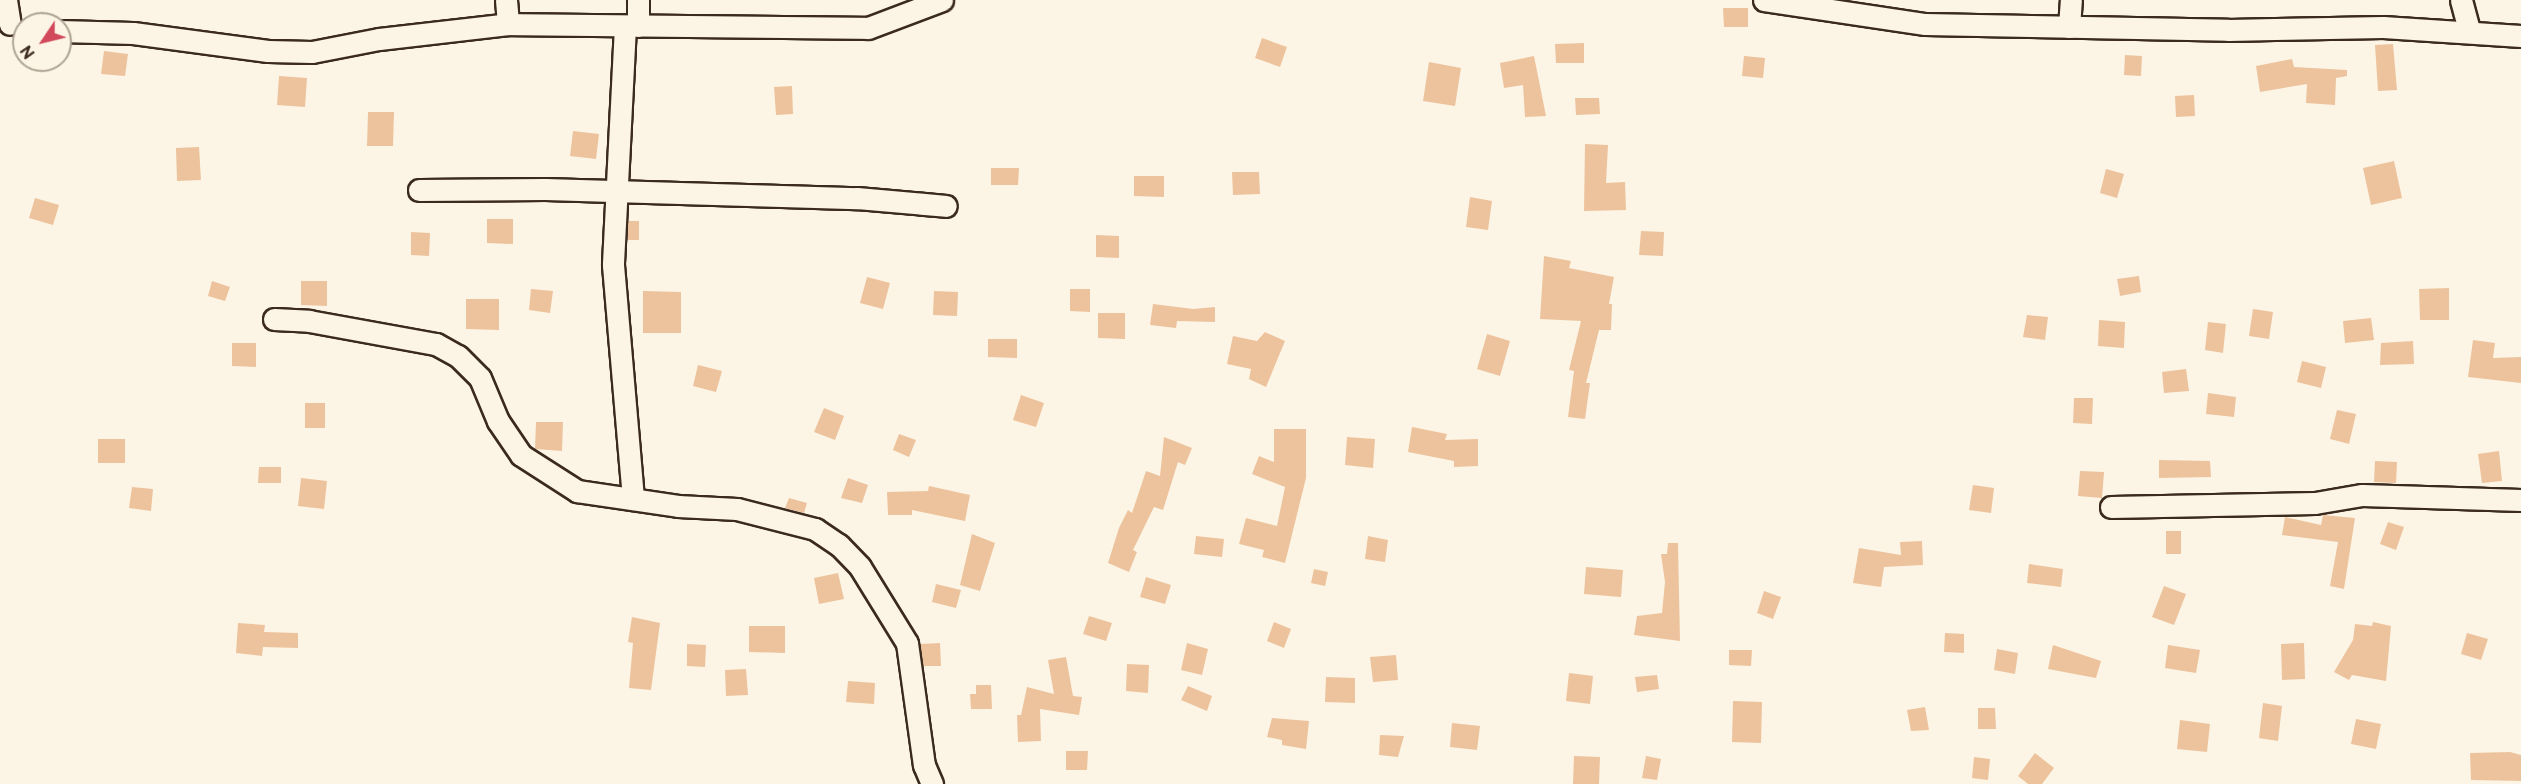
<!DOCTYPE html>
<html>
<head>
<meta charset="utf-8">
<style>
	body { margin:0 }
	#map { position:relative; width:2521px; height:784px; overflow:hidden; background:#fcf5e5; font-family:"Balsamiq Sans",sans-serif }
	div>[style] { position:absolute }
	.building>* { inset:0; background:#edc39d }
	.roads { filter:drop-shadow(2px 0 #3b2a1e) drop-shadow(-2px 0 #3b2a1e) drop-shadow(0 2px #3b2a1e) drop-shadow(0 -2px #3b2a1e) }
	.street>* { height:21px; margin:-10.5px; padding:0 10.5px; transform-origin:10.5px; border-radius:10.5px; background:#fcf5e5 }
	span { translate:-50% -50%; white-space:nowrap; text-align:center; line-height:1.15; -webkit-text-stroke:6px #fcf5e5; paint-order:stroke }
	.north { position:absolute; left:12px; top:12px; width:60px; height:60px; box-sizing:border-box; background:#fcf5e5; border:2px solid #afa495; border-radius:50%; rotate:235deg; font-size:16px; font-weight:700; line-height:24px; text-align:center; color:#3b2a1e }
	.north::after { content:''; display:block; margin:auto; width:21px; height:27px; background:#d1495b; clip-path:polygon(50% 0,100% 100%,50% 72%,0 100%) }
</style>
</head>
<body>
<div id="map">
	<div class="building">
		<div style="clip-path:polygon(1723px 8px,1748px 8px,1748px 27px,1724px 27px)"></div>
		<div style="clip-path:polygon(1262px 38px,1287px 47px,1280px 67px,1255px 58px)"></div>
		<div style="clip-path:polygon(1584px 43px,1584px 63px,1556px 63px,1555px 44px)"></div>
		<div style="clip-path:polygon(2393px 44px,2397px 90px,2378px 91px,2375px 45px)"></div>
		<div style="clip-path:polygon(104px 51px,128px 54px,125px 76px,101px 74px)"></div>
		<div style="clip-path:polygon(2125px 55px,2142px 56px,2141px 76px,2124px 75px)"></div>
		<div style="clip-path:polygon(1534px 56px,1546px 116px,1525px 117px,1523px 85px,1504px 88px,1500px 63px)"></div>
		<div style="clip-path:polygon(1744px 56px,1765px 58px,1763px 78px,1742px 76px)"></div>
		<div style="clip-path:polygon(2292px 59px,2294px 67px,2347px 70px,2347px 76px,2336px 78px,2335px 105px,2306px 103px,2307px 84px,2260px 92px,2256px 66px)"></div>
		<div style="clip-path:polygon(1429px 62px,1461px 68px,1455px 106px,1423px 101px)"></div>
		<div style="clip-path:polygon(279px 76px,307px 78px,305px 107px,277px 105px)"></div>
		<div style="clip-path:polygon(792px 86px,793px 114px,776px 115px,774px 87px)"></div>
		<div style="clip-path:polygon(2194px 95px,2195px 116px,2176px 117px,2175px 96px)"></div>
		<div style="clip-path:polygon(1575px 98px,1599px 98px,1600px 114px,1576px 115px)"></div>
		<div style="clip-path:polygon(368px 112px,394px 112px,393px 146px,367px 146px)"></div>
		<div style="clip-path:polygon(573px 131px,599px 134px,596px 159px,570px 156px)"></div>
		<div style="clip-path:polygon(1585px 144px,1608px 145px,1606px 183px,1625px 182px,1626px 210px,1584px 211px)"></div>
		<div style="clip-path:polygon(199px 147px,201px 180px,177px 181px,176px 148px)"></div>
		<div style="clip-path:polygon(2394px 161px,2402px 198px,2371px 205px,2363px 168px)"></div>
		<div style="clip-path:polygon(991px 168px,1019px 168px,1018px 185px,991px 185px)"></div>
		<div style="clip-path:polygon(2106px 169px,2124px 174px,2117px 198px,2100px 193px)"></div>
		<div style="clip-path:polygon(1232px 172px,1259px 172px,1260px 194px,1233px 195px)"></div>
		<div style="clip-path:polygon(1134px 176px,1164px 176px,1164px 197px,1134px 196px)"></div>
		<div style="clip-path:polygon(1470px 197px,1492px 201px,1488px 230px,1466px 227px)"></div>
		<div style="clip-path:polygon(35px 198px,59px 205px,53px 225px,29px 218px)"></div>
		<div style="clip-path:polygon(487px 219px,513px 219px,513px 244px,487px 243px)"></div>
		<div style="clip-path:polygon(628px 221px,639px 221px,639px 240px,627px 240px)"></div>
		<div style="clip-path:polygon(1641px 231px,1664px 232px,1663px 256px,1639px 255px)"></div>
		<div style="clip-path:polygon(411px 232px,430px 233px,429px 256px,411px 255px)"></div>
		<div style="clip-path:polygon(1096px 235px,1119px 236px,1119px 258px,1096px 257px)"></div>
		<div style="clip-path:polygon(1544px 256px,1571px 261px,1569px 268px,1614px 277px,1609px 304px,1612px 304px,1611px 330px,1599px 330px,1586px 383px,1590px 383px,1585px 419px,1568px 417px,1574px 371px,1569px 370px,1581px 321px,1540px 319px)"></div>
		<div style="clip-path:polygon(2139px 276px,2141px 292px,2120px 296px,2117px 279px)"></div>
		<div style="clip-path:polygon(867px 277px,890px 283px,883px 309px,860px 303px)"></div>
		<div style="clip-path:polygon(212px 281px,230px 287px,225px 301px,208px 296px)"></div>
		<div style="clip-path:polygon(301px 281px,327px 281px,327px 306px,301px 305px)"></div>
		<div style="clip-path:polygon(2449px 288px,2449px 320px,2420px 320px,2419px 289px)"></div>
		<div style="clip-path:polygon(531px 289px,553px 291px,550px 313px,529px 310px)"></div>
		<div style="clip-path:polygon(1070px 289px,1090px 289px,1090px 312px,1070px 311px)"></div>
		<div style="clip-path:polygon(643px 291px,681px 292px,681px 333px,643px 333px)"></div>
		<div style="clip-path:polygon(934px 291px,958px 292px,957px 316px,933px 315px)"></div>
		<div style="clip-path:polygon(466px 299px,499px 299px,499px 330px,466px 329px)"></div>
		<div style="clip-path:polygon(1153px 304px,1193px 309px,1215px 307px,1215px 322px,1177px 321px,1176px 328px,1150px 325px)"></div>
		<div style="clip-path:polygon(2253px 309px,2273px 312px,2269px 339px,2249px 336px)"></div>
		<div style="clip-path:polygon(1098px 313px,1125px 313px,1125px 339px,1098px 338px)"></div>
		<div style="clip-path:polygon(2027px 315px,2048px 317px,2045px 340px,2023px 337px)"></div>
		<div style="clip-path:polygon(2371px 318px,2374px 340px,2345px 343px,2343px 321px)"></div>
		<div style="clip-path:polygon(2099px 320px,2125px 322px,2124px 348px,2098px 346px)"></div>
		<div style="clip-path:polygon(2208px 322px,2226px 324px,2223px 353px,2205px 350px)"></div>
		<div style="clip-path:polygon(1265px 332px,1285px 341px,1266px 387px,1249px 379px,1251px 369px,1227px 364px,1233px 336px,1257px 341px)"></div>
		<div style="clip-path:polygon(1487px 334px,1510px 341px,1500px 376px,1477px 369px)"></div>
		<div style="clip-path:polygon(988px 339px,1017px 339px,1017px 358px,988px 357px)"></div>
		<div style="clip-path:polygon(2473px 340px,2495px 343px,2493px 358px,2521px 357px,2521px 383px,2468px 377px)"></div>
		<div style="clip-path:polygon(2413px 341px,2414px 364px,2380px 365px,2381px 343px)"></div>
		<div style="clip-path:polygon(232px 343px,256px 343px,256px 367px,232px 366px)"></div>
		<div style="clip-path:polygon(2302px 361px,2326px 367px,2321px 388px,2297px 382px)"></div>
		<div style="clip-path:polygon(698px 365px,722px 371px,716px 392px,693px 386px)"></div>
		<div style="clip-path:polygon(2186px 369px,2189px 391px,2164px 393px,2162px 372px)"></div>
		<div style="clip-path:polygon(2208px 393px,2236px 397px,2234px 417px,2206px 414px)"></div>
		<div style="clip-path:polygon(1021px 395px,1044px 403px,1036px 427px,1013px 420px)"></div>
		<div style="clip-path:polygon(2074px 398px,2093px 398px,2092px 424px,2073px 423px)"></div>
		<div style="clip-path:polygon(305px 403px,325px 403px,325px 428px,305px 428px)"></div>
		<div style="clip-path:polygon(824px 408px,844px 416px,835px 440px,814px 432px)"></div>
		<div style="clip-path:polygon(2337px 410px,2356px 414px,2349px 444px,2330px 439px)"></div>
		<div style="clip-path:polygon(536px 422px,563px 422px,562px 451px,535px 449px)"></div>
		<div style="clip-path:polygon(1412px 427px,1447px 434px,1445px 440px,1478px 439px,1478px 466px,1454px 467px,1454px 461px,1408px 452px)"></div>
		<div style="clip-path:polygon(1274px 429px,1306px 429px,1306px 478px,1285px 563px,1262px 557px,1264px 550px,1239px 544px,1246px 518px,1277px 526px,1285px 487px,1252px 474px,1259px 456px,1274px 462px)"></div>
		<div style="clip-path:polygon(899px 434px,916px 440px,909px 457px,893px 450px)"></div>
		<div style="clip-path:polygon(1164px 437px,1192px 448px,1185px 465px,1178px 462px,1163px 510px,1154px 507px,1133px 550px,1137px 552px,1129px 572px,1108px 563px,1119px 528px,1128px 510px,1132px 513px,1146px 471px,1160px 476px)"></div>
		<div style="clip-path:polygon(1347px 437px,1375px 439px,1373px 468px,1345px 465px)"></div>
		<div style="clip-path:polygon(98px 439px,125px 439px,125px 463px,98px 463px)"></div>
		<div style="clip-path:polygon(2499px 451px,2502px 481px,2482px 483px,2478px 454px)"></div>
		<div style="clip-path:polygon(2159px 460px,2210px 461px,2211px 477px,2159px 478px)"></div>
		<div style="clip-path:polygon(2375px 461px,2397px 462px,2396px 483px,2374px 482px)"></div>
		<div style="clip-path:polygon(259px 467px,281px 467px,281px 483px,258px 483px)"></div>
		<div style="clip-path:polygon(2080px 471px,2104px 472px,2102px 498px,2078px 496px)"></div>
		<div style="clip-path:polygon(301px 478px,327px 481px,324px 509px,298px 506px)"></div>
		<div style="clip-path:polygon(848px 478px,868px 485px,862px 503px,841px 498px)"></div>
		<div style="clip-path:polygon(1973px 485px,1994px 488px,1991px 513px,1969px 510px)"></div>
		<div style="clip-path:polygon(929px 486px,970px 495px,965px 521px,912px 510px,912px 515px,888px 515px,887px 492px,928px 491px)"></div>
		<div style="clip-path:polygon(132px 487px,153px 489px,151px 511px,129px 508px)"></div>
		<div style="clip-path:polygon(789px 498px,807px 503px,804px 513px,785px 508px)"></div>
		<div style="clip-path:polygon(2323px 515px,2355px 518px,2344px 589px,2330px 586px,2338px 542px,2282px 535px,2285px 517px,2321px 525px)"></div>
		<div style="clip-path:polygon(2388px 522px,2404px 527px,2396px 550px,2380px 544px)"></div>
		<div style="clip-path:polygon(2166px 531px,2181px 531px,2181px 554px,2166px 554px)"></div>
		<div style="clip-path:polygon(972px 534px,995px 543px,980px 591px,960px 585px)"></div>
		<div style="clip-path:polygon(1196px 536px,1224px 539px,1222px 557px,1194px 554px)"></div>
		<div style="clip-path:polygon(1368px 536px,1388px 540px,1385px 562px,1365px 559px)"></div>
		<div style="clip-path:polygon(1922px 541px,1923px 565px,1884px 567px,1881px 587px,1853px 583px,1859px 548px,1901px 555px,1900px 542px)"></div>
		<div style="clip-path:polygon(1668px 543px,1678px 543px,1680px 641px,1634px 635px,1637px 616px,1662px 613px,1665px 582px,1661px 554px,1667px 554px)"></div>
		<div style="clip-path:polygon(2029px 564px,2063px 569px,2061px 587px,2027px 583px)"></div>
		<div style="clip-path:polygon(1586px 567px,1623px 570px,1621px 597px,1584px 594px)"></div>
		<div style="clip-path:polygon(1314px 569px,1328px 572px,1325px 586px,1311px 583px)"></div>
		<div style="clip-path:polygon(838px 573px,844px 599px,819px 604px,814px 578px)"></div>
		<div style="clip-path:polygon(1146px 577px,1171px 585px,1165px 604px,1140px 597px)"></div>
		<div style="clip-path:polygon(936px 584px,961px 590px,956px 608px,932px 602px)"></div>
		<div style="clip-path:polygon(2164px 586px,2186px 594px,2174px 625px,2152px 617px)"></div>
		<div style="clip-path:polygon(1764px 591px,1781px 597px,1773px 619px,1757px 613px)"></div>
		<div style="clip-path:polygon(1089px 616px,1112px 623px,1106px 641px,1083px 634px)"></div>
		<div style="clip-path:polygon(632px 617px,660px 623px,651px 690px,629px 688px,633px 643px,628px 642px)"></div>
		<div style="clip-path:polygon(1274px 622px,1291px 629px,1284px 648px,1267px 641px)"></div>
		<div style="clip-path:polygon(2373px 622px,2391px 626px,2386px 681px,2352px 675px,2349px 680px,2334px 672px,2353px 640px,2355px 624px,2372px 626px)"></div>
		<div style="clip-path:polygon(238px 623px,265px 625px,264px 632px,298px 633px,298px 648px,263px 647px,262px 656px,236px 653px)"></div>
		<div style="clip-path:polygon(749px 626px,785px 626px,785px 653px,749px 652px)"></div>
		<div style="clip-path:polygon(1945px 633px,1964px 634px,1964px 653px,1944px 652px)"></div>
		<div style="clip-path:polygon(2467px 633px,2488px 639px,2481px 660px,2461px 654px)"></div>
		<div style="clip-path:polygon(940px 643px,941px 666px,923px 666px,920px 644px)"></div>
		<div style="clip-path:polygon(1187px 643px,1208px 649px,1202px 675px,1181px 670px)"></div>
		<div style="clip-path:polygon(2304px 643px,2305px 679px,2282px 680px,2281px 644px)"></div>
		<div style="clip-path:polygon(687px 644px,706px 645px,705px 667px,687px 666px)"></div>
		<div style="clip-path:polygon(2053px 645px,2101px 661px,2096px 678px,2048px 669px)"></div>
		<div style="clip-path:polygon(2168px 645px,2200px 650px,2196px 673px,2165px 668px)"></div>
		<div style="clip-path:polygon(1997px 649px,2018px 653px,2015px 674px,1994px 670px)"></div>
		<div style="clip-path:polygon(1729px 650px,1752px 650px,1751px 666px,1729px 665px)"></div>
		<div style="clip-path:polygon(1396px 655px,1398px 680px,1373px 682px,1370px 657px)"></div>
		<div style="clip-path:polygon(1066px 657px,1073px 696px,1082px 697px,1079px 715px,1040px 709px,1041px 741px,1018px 742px,1017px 715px,1021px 715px,1027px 687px,1054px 694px,1048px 660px)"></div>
		<div style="clip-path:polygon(1127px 664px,1149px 665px,1148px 693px,1126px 691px)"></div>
		<div style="clip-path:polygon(746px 669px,748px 695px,726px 696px,725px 670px)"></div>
		<div style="clip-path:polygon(1569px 673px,1593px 676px,1590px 704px,1566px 701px)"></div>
		<div style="clip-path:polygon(1657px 675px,1659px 689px,1637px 692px,1635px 677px)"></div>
		<div style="clip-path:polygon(1326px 677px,1355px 678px,1355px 703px,1325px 702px)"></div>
		<div style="clip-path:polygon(848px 681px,875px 683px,874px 704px,846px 702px)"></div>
		<div style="clip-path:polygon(976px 685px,991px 685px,992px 709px,971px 709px,970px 694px,976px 694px)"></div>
		<div style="clip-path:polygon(1188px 686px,1212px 696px,1207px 711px,1181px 700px)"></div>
		<div style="clip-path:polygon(1733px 701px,1762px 702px,1761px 743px,1732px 742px)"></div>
		<div style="clip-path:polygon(2263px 703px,2282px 706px,2278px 741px,2259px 738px)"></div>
		<div style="clip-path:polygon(1925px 707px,1929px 730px,1911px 731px,1907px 710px)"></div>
		<div style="clip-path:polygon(1978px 708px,1995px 708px,1996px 729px,1978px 729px)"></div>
		<div style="clip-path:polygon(1272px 718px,1309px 721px,1306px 749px,1282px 745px,1282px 740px,1267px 737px)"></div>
		<div style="clip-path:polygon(2356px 719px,2381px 724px,2376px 749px,2351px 744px)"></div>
		<div style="clip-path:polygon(2180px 720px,2210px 724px,2207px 752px,2177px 749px)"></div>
		<div style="clip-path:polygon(1452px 723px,1480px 726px,1477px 750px,1450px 747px)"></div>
		<div style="clip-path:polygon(1380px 735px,1404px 736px,1398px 757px,1379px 755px)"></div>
		<div style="clip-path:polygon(1066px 751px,1088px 751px,1087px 770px,1066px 770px)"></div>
		<div style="clip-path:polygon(2510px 752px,2521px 755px,2521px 781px,2471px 780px,2470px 753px)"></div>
		<div style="clip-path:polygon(2035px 753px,2054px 768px,2042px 784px,2028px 784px,2018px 776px)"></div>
		<div style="clip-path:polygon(1574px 756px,1600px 757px,1599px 784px,1573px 784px)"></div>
		<div style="clip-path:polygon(1646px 756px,1661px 759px,1657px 780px,1642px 778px)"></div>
		<div style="clip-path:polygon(1974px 757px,1990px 759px,1988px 780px,1972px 778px)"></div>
	</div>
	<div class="roads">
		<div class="street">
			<div style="left:6px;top:0;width:24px;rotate:81deg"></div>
			<div style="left:506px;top:0;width:24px;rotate:85deg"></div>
			<div style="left:638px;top:0;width:26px;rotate:90deg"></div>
			<div style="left:1764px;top:0;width:163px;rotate:8.5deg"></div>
			<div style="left:1925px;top:24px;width:303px;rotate:1.1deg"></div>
			<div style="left:2228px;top:30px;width:155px;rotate:-1.1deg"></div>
			<div style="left:2383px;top:27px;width:138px;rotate:3.7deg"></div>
			<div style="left:2461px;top:0;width:31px;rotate:75deg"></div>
			<div style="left:625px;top:26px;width:239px;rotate:92.9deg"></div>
			<div style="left:613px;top:265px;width:235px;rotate:85.1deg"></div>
			<div style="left:2069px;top:27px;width:27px;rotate:-86deg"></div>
			<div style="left:60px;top:31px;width:73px;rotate:1.6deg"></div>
			<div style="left:133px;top:33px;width:136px;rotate:7.6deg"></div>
			<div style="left:268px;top:51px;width:44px;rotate:1.3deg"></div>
			<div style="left:312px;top:52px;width:68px;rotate:-11deg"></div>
			<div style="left:379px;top:39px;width:130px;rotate:-6.6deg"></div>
			<div style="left:508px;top:24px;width:360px;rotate:0.6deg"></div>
			<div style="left:868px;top:28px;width:79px;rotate:-20.7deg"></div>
			<div style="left:419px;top:190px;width:126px;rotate:-0.5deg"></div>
			<div style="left:545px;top:189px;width:312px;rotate:1.7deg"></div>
			<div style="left:857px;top:198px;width:89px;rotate:5.1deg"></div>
			<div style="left:274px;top:319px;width:35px;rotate:3deg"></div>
			<div style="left:309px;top:321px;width:129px;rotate:10.3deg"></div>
			<div style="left:436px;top:344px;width:25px;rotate:29deg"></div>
			<div style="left:458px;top:356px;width:31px;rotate:45deg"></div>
			<div style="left:480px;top:378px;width:47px;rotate:67.3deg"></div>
			<div style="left:498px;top:421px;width:41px;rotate:55.9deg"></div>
			<div style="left:521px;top:455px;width:67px;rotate:32.7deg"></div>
			<div style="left:577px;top:491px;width:102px;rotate:8.4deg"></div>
			<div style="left:678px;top:506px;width:59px;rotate:2.9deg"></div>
			<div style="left:737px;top:509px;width:81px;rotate:14.4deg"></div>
			<div style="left:815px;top:529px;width:29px;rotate:34deg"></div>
			<div style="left:839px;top:545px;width:30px;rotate:46deg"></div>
			<div style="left:860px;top:567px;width:89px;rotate:58.3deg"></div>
			<div style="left:907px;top:643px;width:123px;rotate:82.1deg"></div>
			<div style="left:924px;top:765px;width:21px;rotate:67deg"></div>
			<div style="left:2111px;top:507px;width:204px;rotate:-1.1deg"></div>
			<div style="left:2315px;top:503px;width:48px;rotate:-9.7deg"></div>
			<div style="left:2362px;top:495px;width:159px;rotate:1.8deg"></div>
		</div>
	</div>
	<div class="north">N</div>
</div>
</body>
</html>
